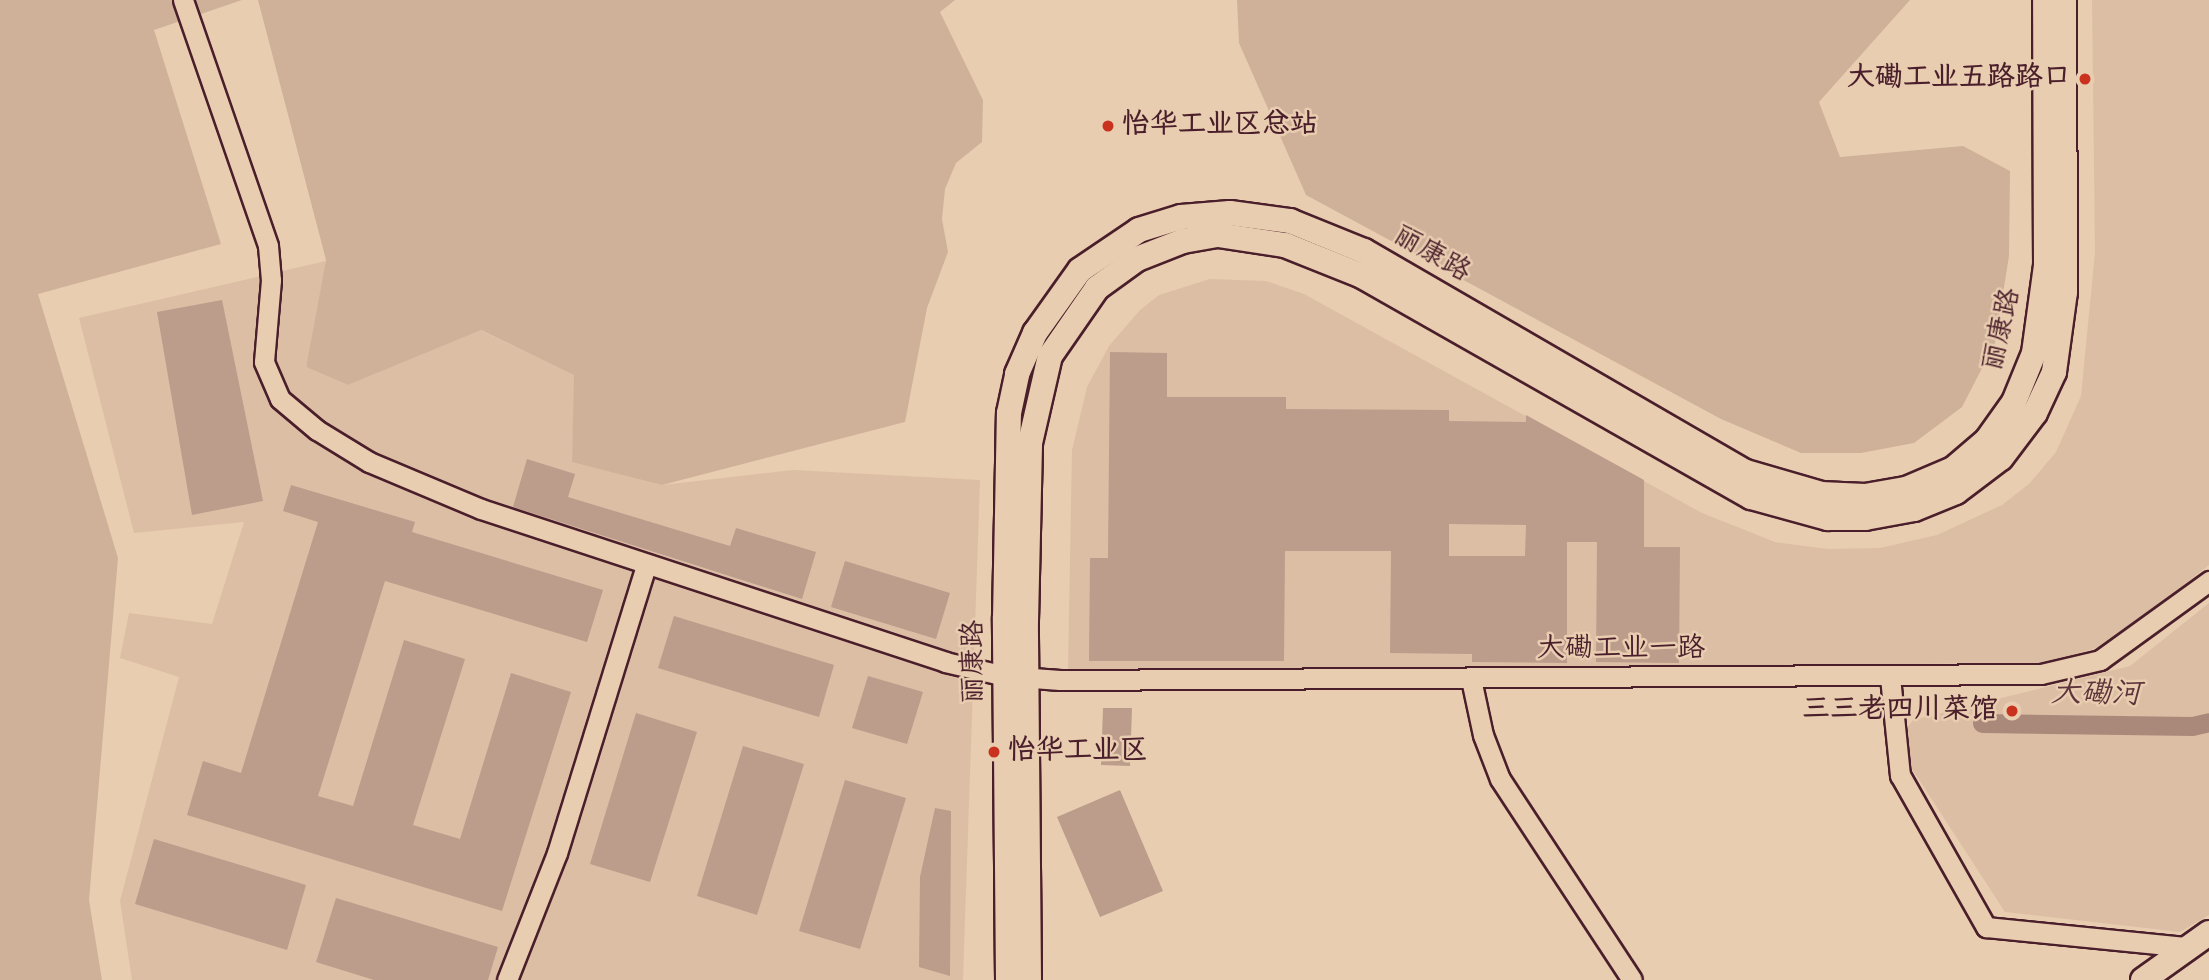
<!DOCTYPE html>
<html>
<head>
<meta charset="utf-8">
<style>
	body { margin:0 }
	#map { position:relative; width:2209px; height:980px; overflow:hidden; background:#e9cdb0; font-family:"Indie Flower","LXGW WenKai TC",sans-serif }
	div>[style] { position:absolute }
	.built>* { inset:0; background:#dcbea5 }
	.green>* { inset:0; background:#cfb19a }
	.canal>* { height:19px; margin:-9.5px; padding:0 9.5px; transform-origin:9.5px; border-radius:9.5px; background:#aa897b }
	.building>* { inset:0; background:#bc9c8b }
	.roads { filter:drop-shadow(2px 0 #4a1f2b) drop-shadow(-2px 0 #4a1f2b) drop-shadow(0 2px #4a1f2b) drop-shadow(0 -2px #4a1f2b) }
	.minor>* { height:19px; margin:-9.5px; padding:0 9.5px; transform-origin:9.5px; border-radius:9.5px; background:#e9cdb0 }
	.tertiary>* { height:24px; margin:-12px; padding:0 12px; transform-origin:12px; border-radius:12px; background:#e9cdb0 }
	.dots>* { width:19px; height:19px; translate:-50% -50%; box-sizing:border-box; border:4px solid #e9cdb0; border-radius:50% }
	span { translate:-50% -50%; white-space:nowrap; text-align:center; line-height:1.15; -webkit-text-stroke:5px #e9cdb0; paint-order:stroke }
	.poi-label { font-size:28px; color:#4a1f2b; font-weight:700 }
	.right { translate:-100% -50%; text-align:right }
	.left { translate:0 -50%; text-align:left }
	.street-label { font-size:28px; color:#4a1f2b }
	.water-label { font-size:30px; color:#5d343b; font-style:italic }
</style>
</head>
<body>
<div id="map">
	<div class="built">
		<div style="clip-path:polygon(2092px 0,2209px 0,2209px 565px,2107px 645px,2043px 663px,1068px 670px,1072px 450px,1087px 387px,1109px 346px,1140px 310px,1159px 295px,1210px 279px,1266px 281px,1304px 294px,1702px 513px,1775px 542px,1828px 549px,1880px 548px,1937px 535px,2002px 505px,2030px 483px,2056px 452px,2081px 396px,2095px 252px)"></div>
		<div style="clip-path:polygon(326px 261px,306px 367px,348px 385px,480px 330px,575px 375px,572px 461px,662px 485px,793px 470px,980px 480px,963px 980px,132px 980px,120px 901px,179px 677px,120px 658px,129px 613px,212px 624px,244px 522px,134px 533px,79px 318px)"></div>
		<div style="clip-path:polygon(2209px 603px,2209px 915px,2180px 932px,2005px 912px,1912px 769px,1906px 729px,1913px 720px,2130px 666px)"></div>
	</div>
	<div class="green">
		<div style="clip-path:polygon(0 0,242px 0,154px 30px,221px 244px,38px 294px,118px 558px,89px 900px,102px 980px,0 980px)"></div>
		<div style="clip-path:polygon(258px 0,955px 0,940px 12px,983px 100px,982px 142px,956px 163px,945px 189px,942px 219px,948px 252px,927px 308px,905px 422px,662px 485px,572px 462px,574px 375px,481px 330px,348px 385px,306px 367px,326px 260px)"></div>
		<div style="clip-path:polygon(1237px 0,1910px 0,1819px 102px,1840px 157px,1963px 146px,2010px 171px,2009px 256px,1995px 343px,1962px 407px,1914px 443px,1861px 453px,1801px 453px,1721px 419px,1306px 195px,1239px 43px)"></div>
	</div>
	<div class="canal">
		<div style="left:1982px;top:723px;width:210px;rotate:0.8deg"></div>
		<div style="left:2192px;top:726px;width:17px;rotate:-13deg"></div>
	</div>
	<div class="building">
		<div style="clip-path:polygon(222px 300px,263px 501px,192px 515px,157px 312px)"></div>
		<div style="clip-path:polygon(evenodd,1110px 352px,1167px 353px,1167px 397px,1286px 397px,1286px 409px,1449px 410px,1449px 421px,1526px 422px,1526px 415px,1644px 480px,1644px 547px,1680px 547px,1679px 663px,1596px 662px,1597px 542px,1567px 542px,1567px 663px,1472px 662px,1472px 654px,1390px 653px,1391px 551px,1285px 551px,1284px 661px,1089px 661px,1090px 558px,1108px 558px,1110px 352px,1449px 524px,1526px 525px,1525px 556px,1449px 556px,1449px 524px)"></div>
		<div style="clip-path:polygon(527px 459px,575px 474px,568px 497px,730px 546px,736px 528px,816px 552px,802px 599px,513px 507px)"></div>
		<div style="clip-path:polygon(291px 485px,415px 522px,412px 532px,603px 590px,587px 642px,385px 581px,318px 796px,353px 806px,404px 640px,465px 659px,413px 825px,460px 839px,511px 673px,571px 692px,502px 911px,187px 815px,203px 761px,241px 773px,318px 522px,283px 511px)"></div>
		<div style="clip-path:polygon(845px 561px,950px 593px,936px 639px,831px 607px)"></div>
		<div style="clip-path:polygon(674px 616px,834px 665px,819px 717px,658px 668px)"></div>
		<div style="clip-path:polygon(868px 676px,923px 692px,907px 744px,852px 728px)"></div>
		<div style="clip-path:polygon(1103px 708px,1132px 708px,1130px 766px,1101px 765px)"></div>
		<div style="clip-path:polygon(636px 713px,697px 732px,650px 882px,590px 864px)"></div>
		<div style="clip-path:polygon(743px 746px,804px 764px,757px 915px,697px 896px)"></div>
		<div style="clip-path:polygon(845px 780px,906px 798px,860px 949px,799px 931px)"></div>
		<div style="clip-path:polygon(1120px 790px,1163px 891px,1100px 917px,1057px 817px)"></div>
		<div style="clip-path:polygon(935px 808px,951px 811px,950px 976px,919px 967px,920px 877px)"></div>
		<div style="clip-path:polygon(154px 839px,306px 885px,287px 950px,135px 904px)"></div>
		<div style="clip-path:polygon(336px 898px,498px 947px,488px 980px,374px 980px,316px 962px)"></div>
	</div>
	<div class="roads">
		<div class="minor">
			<div style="left:183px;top:0;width:260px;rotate:70.9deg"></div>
			<div style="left:268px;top:246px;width:34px;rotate:85deg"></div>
			<div style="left:271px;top:280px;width:82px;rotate:94.9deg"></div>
			<div style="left:264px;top:362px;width:40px;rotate:66.6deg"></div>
			<div style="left:280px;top:399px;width:48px;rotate:40deg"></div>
			<div style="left:317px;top:430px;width:61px;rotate:31.6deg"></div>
			<div style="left:369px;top:462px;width:121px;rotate:22.8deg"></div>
			<div style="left:481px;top:509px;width:489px;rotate:18.2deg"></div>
			<div style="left:945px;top:662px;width:62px;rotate:13.1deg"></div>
			<div style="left:1005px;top:676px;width:55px;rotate:4.2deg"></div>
			<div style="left:1060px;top:680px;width:981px;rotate:-0.35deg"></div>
			<div style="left:2041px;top:674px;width:61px;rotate:-13.3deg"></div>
			<div style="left:2100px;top:660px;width:135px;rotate:-35.9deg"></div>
			<div style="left:1890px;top:677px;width:99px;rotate:84.2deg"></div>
			<div style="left:1900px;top:775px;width:175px;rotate:60.5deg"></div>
			<div style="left:1986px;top:927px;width:200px;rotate:5.7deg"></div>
			<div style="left:1471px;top:679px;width:57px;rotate:77.9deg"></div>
			<div style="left:1483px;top:735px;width:47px;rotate:68.9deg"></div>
			<div style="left:1500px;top:779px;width:240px;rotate:56.7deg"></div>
			<div style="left:507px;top:980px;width:136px;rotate:-68.5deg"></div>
			<div style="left:557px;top:853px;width:301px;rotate:-72.8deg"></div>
		</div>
		<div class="tertiary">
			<div style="left:1008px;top:980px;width:362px;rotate:-90.5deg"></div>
			<div style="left:1005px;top:618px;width:205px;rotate:-88.9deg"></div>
			<div style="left:1009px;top:413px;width:40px;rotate:-78deg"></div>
			<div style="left:1017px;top:374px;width:45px;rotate:-66.3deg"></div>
			<div style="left:1035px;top:333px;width:77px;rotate:-54.5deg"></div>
			<div style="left:1080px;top:270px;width:71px;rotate:-34.1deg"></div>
			<div style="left:1139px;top:230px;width:44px;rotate:-17.2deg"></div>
			<div style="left:1181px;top:217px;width:49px;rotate:-4.7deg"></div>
			<div style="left:1230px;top:213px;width:61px;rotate:7.6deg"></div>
			<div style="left:1290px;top:221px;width:80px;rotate:22.1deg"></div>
			<div style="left:1364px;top:251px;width:441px;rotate:30.1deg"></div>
			<div style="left:1746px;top:472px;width:78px;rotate:16.3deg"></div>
			<div style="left:1821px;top:494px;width:44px;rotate:2.6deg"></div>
			<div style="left:1865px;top:496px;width:42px;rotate:-9.7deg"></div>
			<div style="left:1906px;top:489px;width:51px;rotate:-23.1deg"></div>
			<div style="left:1953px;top:469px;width:45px;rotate:-40.5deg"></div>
			<div style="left:1987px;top:440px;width:47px;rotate:-54.6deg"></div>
			<div style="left:2014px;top:402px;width:53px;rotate:-67.8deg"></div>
			<div style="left:2034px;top:353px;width:89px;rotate:-82.2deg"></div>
			<div style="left:2046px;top:265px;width:265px;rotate:-90.2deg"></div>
			<div style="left:1029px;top:980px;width:359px;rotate:-90.5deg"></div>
			<div style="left:1026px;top:621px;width:178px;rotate:-88.7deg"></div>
			<div style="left:1030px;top:443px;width:89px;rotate:-77.1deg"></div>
			<div style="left:1050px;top:356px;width:83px;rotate:-55.3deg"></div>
			<div style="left:1097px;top:288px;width:49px;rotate:-35.9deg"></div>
			<div style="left:1137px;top:259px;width:49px;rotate:-21.4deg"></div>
			<div style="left:1183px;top:241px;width:36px;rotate:-10deg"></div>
			<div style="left:1218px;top:235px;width:68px;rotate:8.5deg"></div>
			<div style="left:1285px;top:245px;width:83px;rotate:21.9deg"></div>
			<div style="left:1362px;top:276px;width:447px;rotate:29.6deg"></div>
			<div style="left:1751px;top:497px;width:80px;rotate:15.3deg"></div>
			<div style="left:1828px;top:518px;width:37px"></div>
			<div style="left:1865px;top:518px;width:50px;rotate:-10.4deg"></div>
			<div style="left:1914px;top:509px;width:45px;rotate:-22deg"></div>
			<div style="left:1956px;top:492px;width:56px;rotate:-37.1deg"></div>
			<div style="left:2001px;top:458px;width:56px;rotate:-52.9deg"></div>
			<div style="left:2035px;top:413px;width:45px;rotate:-65.1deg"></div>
			<div style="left:2054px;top:372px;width:81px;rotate:-82.2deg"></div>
			<div style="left:2065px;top:292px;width:292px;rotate:-90.2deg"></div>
			<div style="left:2143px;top:980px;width:81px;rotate:-35.5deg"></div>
		</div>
	</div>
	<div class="dots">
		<div style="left:2085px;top:79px;background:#c8321e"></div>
		<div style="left:1108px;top:126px;background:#c8321e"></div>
		<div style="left:2012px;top:711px;background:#c8321e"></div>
		<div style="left:994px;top:752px;background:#c8321e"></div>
	</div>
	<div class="poi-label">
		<span class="right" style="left:2071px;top:79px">大磡工业五路路口</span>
		<span class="left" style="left:1122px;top:126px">怡华工业区总站</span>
		<span class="right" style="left:1998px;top:711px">三三老四川菜馆</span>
		<span class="left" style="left:1008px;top:752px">怡华工业区</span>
	</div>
	<div class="street-label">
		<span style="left:1431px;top:255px;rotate:30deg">丽康路</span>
		<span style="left:2003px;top:330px;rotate:-77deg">丽康路</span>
		<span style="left:1621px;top:650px">大磡工业一路</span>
		<span style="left:975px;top:662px;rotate:-90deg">丽康路</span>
	</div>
	<div class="water-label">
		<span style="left:2096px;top:695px;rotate:1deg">大磡河</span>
	</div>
</div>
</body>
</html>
